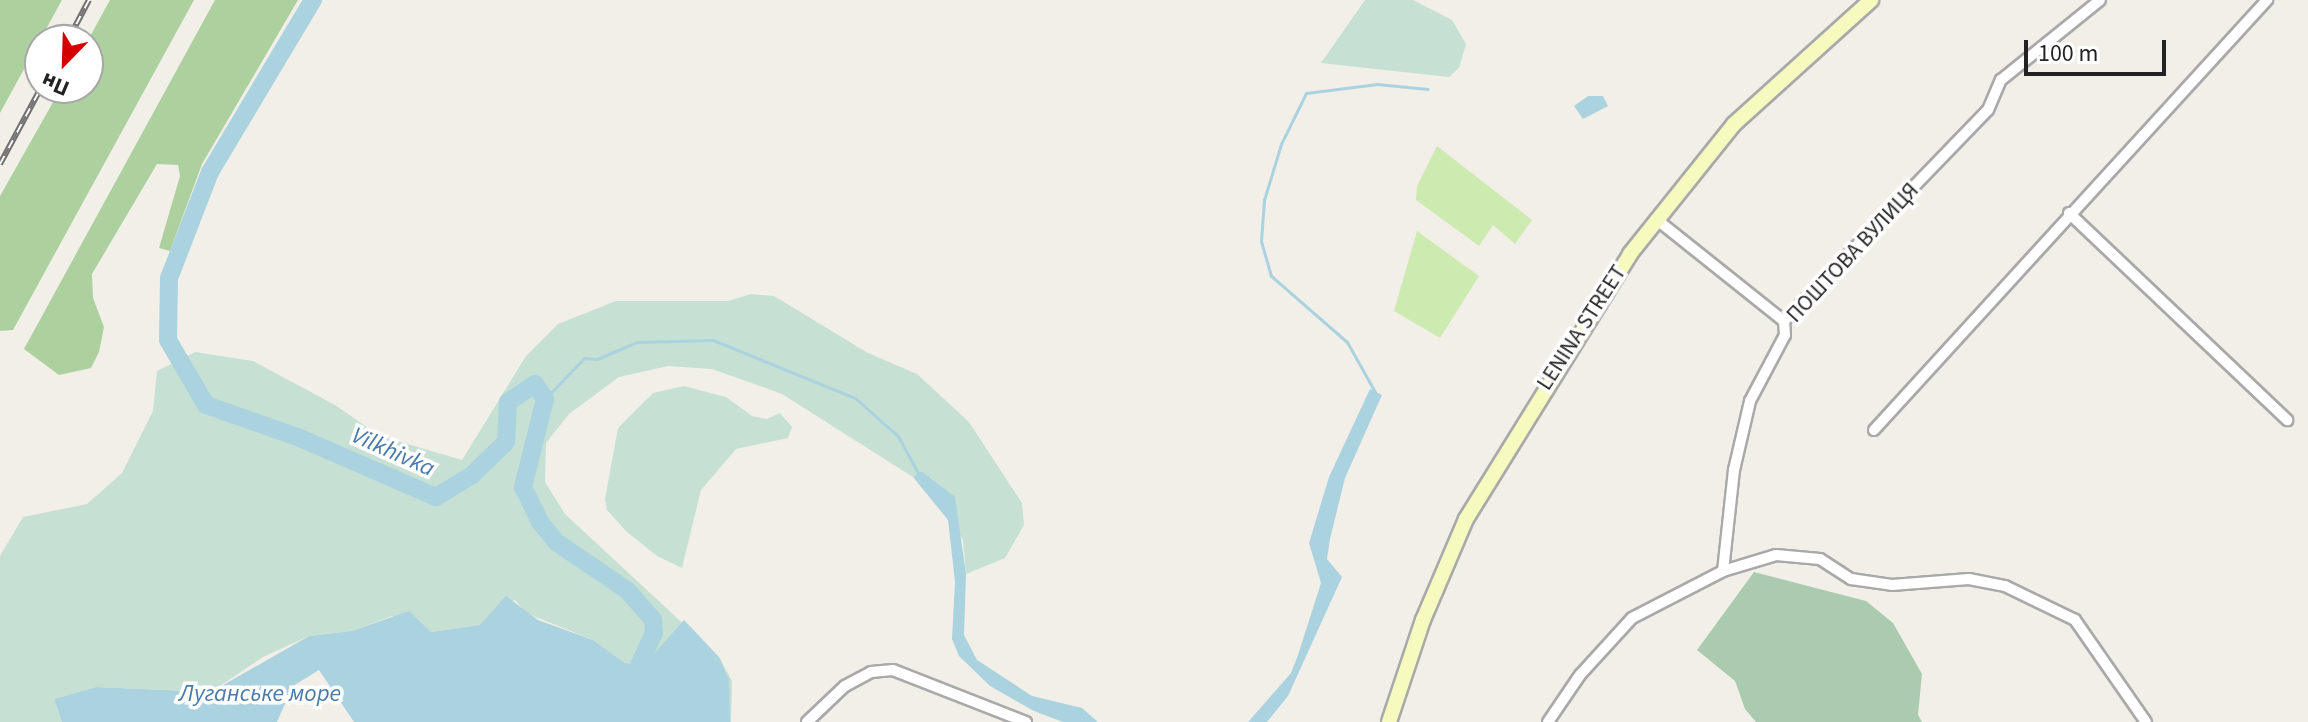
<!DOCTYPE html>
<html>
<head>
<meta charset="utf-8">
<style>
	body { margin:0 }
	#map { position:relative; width:2308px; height:722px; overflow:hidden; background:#f2efe9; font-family:"Source Sans 3",sans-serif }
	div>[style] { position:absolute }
	.grass>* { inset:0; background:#cdebb0 }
	.forest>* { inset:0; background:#add19e }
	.wetland>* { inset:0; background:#c6e0d4 }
	.cemetery>* { inset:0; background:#aacbaf }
	.water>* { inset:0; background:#aad3df }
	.stream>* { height:3px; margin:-1.5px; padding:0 1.5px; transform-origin:1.5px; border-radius:1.5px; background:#aad3df }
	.river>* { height:18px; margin:-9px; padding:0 9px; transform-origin:9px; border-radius:9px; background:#aad3df }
	.roads { filter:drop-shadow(2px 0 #a9a9a9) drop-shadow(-2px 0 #a9a9a9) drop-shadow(0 2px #a9a9a9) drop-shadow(0 -2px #a9a9a9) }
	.street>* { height:10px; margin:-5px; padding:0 5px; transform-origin:5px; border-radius:5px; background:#fff }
	.secondary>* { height:14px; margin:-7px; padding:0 7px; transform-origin:7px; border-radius:7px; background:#f7fabf }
	.rail>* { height:6px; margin-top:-3px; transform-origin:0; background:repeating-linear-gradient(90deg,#fff 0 9px,#707070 0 18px); box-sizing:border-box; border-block:2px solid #707070 }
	span { translate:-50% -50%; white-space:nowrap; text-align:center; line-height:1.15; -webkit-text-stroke:7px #fff; paint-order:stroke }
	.street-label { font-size:22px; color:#222 }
	.water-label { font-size:24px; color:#4a7aab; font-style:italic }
	.north { position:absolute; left:24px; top:24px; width:80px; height:80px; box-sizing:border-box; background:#fff; border:2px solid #a7a7a7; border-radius:50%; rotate:203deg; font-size:22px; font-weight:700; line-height:32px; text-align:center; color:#222 }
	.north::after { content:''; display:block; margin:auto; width:28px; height:36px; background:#d40000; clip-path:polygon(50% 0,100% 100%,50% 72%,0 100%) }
	.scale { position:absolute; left:2024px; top:40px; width:142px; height:36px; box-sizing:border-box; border:4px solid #222; border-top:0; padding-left:10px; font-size:24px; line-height:28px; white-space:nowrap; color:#222; -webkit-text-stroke:6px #fff; paint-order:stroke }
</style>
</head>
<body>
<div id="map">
	<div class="grass">
		<div style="clip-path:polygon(1437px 146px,1532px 220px,1515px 244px,1493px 225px,1479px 246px,1416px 200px,1417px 186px)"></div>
		<div style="clip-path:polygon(1417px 231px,1479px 276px,1440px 338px,1394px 311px)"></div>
	</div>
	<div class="forest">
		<div style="clip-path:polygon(0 0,62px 0,0 113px)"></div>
		<div style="clip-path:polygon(110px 0,194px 0,13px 330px,0 331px,0 196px,61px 88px,88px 88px,88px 40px)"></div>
		<div style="clip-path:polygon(215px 0,298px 0,202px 164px,170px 251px,159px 248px,180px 176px,178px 165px,157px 164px,92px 274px,93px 298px,104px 327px,99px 352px,91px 368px,59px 375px,24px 349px)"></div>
	</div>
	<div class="wetland">
		<div style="clip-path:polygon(1365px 0,1413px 0,1452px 20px,1466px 44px,1459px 68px,1449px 77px,1321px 63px)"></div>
		<div style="clip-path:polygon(751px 294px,774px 296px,868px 353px,917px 374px,969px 422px,1022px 503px,1024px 525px,1005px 558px,966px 574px,963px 540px,921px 471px,913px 477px,782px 394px,712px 369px,668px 366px,619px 377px,569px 414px,546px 443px,545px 482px,565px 514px,719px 657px,732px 681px,731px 722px,694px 722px,644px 665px,625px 663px,593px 640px,526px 613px,515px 600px,498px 607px,481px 625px,431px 632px,392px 616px,352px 631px,309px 636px,263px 657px,211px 692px,96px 687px,54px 699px,62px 722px,0 722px,0 556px,23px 517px,87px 504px,122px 473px,153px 411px,157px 371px,195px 352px,253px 361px,335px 405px,380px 436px,462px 460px,526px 356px,558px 324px,616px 301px,728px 301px)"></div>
		<div style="clip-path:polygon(684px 386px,726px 397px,752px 416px,767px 419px,780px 413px,792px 427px,788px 438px,736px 449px,701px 490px,682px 568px,657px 556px,626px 531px,607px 510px,605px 499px,618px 428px,653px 393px)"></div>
	</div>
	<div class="cemetery">
		<div style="clip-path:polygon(1754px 572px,1866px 601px,1893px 623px,1922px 674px,1918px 715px,1922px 722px,1756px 722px,1745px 709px,1735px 681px,1697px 650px)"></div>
	</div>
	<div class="water">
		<div style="clip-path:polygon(1588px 96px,1603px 96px,1608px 106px,1583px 119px,1574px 106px)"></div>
		<div style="clip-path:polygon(1370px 389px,1382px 395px,1345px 478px,1330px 539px,1327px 559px,1342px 577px,1288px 696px,1267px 722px,1248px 722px,1291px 673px,1298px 655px,1321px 583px,1309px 543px,1329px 477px)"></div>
		<div style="clip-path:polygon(921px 471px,955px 497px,966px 574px,964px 635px,977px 660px,1032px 696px,1082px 708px,1098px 722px,1063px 722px,1034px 711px,990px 686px,959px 656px,952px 639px,955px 582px,948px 520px,913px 477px)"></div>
		<div style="clip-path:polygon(506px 596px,538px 620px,593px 640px,625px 663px,644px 665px,684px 620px,719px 657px,729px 680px,730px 722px,354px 722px,319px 670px,293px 686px,277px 722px,62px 722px,54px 699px,96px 687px,211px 692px,309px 636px,352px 631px,409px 611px,431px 632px,480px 625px)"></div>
	</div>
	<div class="stream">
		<div style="left:1375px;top:392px;width:57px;rotate:-119.2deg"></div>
		<div style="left:1347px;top:342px;width:101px;rotate:-139deg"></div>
		<div style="left:1271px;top:276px;width:36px;rotate:-106deg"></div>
		<div style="left:1261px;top:241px;width:41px;rotate:-85.8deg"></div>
		<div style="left:1264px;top:200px;width:59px;rotate:-73.1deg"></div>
		<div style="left:1281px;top:144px;width:57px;rotate:-63.9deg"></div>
		<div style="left:1306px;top:93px;width:72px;rotate:-7.2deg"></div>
		<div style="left:1377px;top:84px;width:51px;rotate:5.6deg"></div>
		<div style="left:545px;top:399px;width:57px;rotate:-46.4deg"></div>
		<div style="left:584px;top:358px;width:13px;rotate:4deg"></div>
		<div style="left:597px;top:359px;width:43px;rotate:-23deg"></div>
		<div style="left:637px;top:342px;width:76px;rotate:-1.5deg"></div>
		<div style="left:713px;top:340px;width:153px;rotate:22.2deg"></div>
		<div style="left:855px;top:398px;width:57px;rotate:41.5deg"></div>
		<div style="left:898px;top:436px;width:44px;rotate:61.7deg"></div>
	</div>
	<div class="river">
		<div style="left:313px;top:0;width:200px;rotate:120.9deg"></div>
		<div style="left:210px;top:172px;width:114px;rotate:111.1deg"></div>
		<div style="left:169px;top:278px;width:62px;rotate:90.9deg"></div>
		<div style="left:168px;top:340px;width:75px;rotate:59.7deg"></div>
		<div style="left:206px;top:405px;width:100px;rotate:19.3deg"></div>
		<div style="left:300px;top:438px;width:148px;rotate:23.5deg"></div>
		<div style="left:436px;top:497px;width:42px;rotate:-31.4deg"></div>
		<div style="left:472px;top:475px;width:47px;rotate:-44.1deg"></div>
		<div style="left:506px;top:442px;width:40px;rotate:-87.1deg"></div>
		<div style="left:508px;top:402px;width:32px;rotate:-34deg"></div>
		<div style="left:535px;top:384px;width:18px;rotate:56deg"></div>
		<div style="left:545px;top:399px;width:91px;rotate:104deg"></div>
		<div style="left:523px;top:487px;width:39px;rotate:64deg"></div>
		<div style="left:540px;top:522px;width:26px;rotate:51deg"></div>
		<div style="left:556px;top:542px;width:87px;rotate:34.2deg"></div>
		<div style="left:628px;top:591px;width:38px;rotate:49deg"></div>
		<div style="left:653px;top:620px;width:13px;rotate:86deg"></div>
		<div style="left:654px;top:633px;width:50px;rotate:115deg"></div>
		<div style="left:633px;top:678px;width:9px;rotate:159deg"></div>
	</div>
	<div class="roads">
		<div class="street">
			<div style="left:2069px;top:213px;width:301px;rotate:43.5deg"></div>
			<div style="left:1656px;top:219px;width:164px;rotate:38.6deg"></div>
			<div style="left:1874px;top:430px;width:583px;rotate:-47.57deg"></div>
			<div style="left:1723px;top:571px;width:102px;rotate:-83.8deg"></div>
			<div style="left:1734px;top:470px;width:71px;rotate:-76.9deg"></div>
			<div style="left:1750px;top:401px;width:75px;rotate:-62.1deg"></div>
			<div style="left:1785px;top:335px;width:14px;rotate:-94deg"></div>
			<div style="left:1784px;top:321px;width:293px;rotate:-46deg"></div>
			<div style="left:1988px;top:110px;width:33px;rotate:-67deg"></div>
			<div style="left:2001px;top:80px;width:127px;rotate:-38.9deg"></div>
			<div style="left:807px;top:722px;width:52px;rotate:-43.5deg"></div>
			<div style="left:845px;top:686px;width:30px;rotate:-28deg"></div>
			<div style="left:871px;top:672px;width:22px;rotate:-5deg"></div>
			<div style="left:893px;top:670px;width:143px;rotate:21.4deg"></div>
			<div style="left:1548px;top:722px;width:57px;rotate:-55.8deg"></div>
			<div style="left:1580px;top:675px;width:77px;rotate:-47.6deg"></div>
			<div style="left:1632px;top:618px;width:102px;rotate:-27.3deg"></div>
			<div style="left:1723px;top:571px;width:55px;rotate:-16.8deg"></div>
			<div style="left:1776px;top:555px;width:44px;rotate:5.2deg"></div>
			<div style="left:1820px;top:559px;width:37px;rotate:33deg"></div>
			<div style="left:1851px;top:579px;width:41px;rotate:8.3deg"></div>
			<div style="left:1892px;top:585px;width:77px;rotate:-4.5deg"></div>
			<div style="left:1969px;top:579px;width:37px;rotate:11deg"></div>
			<div style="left:2005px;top:586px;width:78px;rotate:25.9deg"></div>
			<div style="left:2075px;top:620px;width:124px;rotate:55.2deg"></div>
		</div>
		<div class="secondary">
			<div style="left:1389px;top:722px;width:108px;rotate:-71.6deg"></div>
			<div style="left:1423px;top:620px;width:110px;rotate:-66.9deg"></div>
			<div style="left:1466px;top:519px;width:312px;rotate:-58.2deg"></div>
			<div style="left:1630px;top:254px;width:166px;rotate:-51.3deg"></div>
			<div style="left:1734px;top:124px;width:185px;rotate:-42.1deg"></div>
		</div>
	</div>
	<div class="rail">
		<div style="left:68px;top:40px;width:45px;rotate:-62.3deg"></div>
		<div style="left:0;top:164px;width:86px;rotate:-61.7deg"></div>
	</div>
	<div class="street-label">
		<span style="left:1853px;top:253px;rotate:-47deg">ПОШТОВА ВУЛИЦЯ</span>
		<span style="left:1582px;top:328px;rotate:-57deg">LENINA STREET</span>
	</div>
	<div class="water-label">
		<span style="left:393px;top:452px;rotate:24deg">Vilkhivka</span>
		<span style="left:260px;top:694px">Луганське море</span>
	</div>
	<div class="north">Пн</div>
	<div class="scale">100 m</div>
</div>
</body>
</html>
